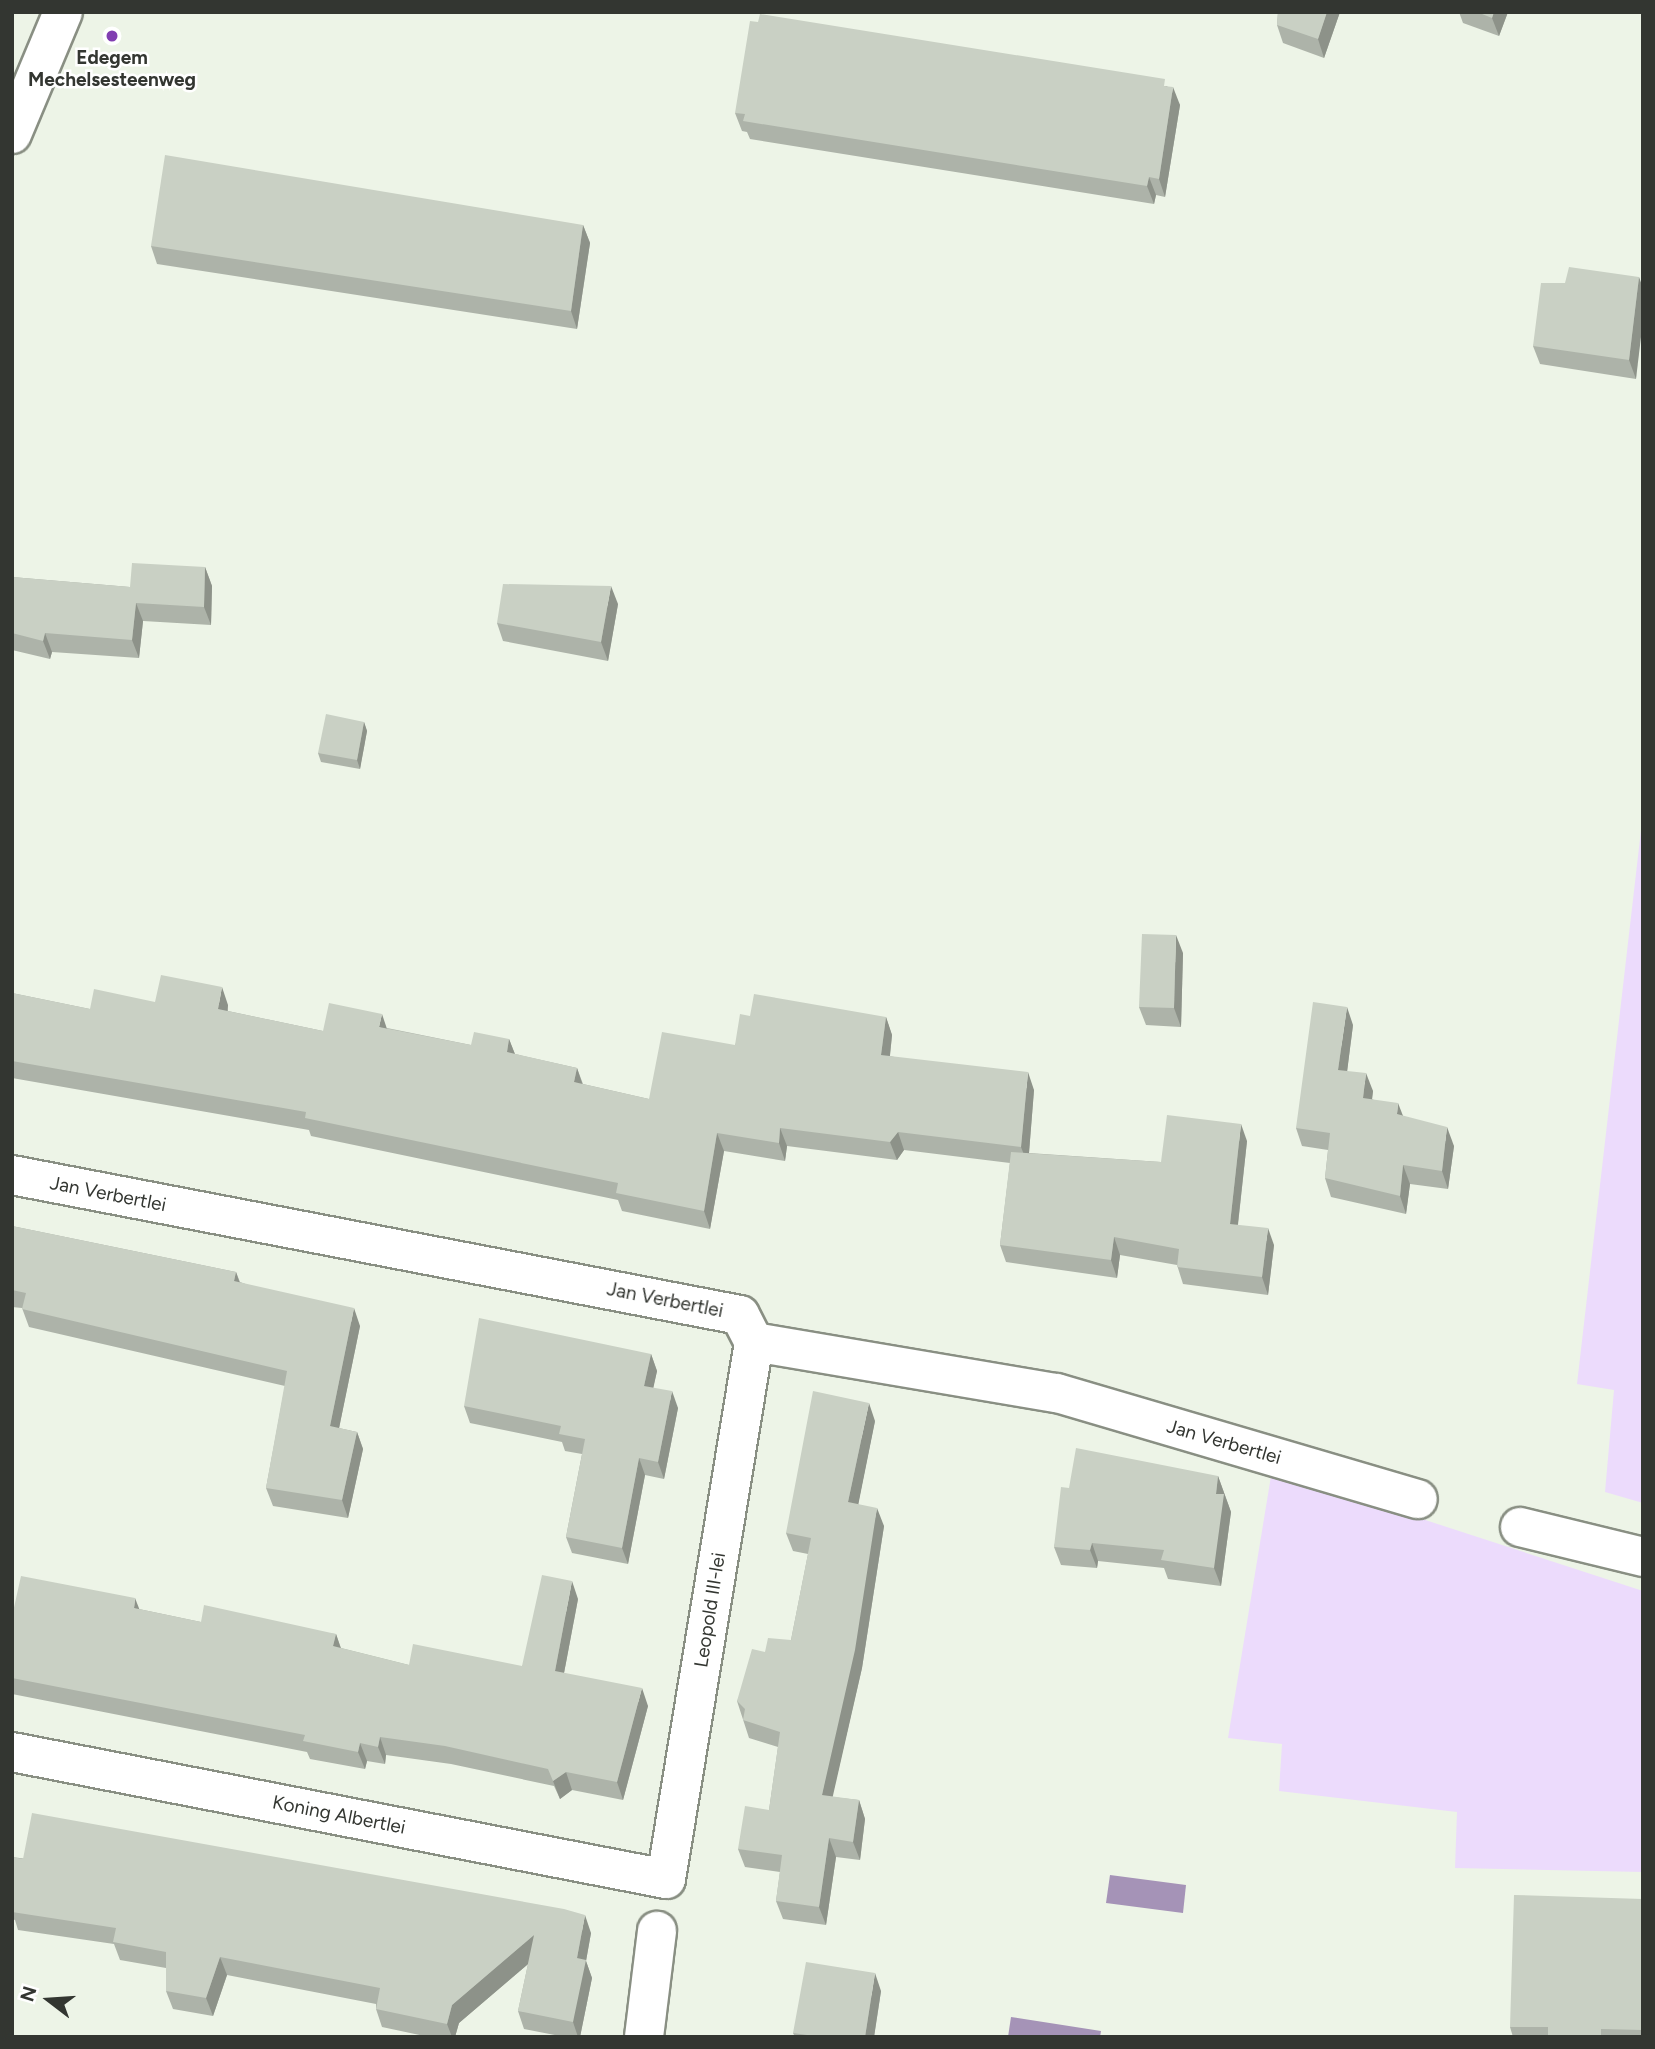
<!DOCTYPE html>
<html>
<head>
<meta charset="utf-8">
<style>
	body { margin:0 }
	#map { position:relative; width:1655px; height:2049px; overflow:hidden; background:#edf4e7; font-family:Figtree,sans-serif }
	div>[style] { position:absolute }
	.green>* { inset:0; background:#ecdbfc }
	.water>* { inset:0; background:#a593b7 }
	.roads { filter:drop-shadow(2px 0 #898f83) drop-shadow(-2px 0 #898f83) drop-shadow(0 2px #898f83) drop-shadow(0 -2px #898f83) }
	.street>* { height:38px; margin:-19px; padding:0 19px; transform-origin:19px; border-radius:19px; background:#fff }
	.secondary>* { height:38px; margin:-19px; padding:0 19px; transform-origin:19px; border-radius:19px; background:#fff }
	.wall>* { inset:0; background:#adb3a9 }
	.shaded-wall>* { inset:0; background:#8d9289 }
	.building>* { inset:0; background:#c9d0c4 }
	.dots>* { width:19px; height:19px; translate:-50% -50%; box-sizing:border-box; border:4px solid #fff; border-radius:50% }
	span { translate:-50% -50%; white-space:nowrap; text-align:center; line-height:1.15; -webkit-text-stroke:5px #fff; paint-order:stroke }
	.poi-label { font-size:19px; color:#333631; font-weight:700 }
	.street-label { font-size:19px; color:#333631 }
	.frame { position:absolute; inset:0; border:14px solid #333631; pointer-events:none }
	.north { position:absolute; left:14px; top:1965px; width:70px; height:70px; -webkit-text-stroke:5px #fff; paint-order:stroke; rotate:287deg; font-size:19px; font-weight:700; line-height:28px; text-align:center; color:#333631 }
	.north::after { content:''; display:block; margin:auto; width:24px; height:32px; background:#333631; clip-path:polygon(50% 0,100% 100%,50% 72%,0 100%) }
</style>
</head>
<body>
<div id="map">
	<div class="green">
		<div style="clip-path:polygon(1643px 813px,1643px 1503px,1605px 1492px,1614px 1390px,1577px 1384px)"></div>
		<div style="clip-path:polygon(1272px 1470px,1643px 1591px,1643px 1872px,1455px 1868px,1457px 1812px,1279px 1791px,1282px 1744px,1228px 1738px)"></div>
	</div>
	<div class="water">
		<div style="clip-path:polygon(1110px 1875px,1186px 1885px,1183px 1913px,1106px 1903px)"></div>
		<div style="clip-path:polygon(1011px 2017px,1101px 2031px,1100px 2037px,1008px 2037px)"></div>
	</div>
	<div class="roads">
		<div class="street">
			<div style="left:12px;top:1175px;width:741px;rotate:10.89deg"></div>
			<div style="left:740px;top:1315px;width:30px;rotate:63deg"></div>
			<div style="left:754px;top:1342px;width:307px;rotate:9.6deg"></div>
			<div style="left:1057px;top:1393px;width:376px;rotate:16.4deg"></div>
			<div style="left:1520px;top:1527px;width:127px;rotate:13.7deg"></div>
			<div style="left:12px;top:1752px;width:666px;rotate:10.99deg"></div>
			<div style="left:666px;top:1879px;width:544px;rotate:-80.69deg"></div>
			<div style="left:644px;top:2037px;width:107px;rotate:-83deg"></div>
		</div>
		<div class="secondary">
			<div style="left:12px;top:134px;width:132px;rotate:-67.3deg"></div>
		</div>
	</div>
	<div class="wall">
		<div style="clip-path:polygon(1278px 12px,1340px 12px,1324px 58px,1283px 43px,1277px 25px)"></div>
		<div style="clip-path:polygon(1459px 12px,1508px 12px,1499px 36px,1463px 23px)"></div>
		<div style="clip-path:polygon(1167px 86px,1180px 105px,1165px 197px,1156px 195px,1154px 204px,750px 139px,747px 132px,742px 131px,735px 113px)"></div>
		<div style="clip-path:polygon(583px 225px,590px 243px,577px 329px,157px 264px,151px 246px)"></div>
		<div style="clip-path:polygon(1639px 277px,1636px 379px,1540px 364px,1533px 346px,1565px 283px)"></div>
		<div style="clip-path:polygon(205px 567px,212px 586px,211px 625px,143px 621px,139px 658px,52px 652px,50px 659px,12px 650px,12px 577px,130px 587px)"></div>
		<div style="clip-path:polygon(618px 604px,608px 661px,503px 641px,497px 623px)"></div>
		<div style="clip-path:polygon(364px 722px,367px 731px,360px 769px,321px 762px,318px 753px)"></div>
		<div style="clip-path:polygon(1183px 953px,1181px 1027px,1146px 1025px,1139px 1007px)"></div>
		<div style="clip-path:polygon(12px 993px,90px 1009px,155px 1002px,228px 1005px,228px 1011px,323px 1031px,387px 1028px,471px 1045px,509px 1039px,515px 1054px,577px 1068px,583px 1084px,649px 1099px,735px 1045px,750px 1016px,886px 1017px,892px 1035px,890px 1056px,1034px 1090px,1029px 1153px,1161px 1162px,1247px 1141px,1238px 1225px,1274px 1245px,1268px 1295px,1183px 1284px,1177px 1265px,1120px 1255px,1117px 1278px,1006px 1262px,1000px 1245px,1010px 1163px,904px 1150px,897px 1160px,787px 1146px,785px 1161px,724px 1151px,710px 1229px,622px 1211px,618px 1200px,311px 1136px,309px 1130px,12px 1078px)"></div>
		<div style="clip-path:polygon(1353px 1025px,1347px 1071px,1373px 1091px,1372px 1099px,1403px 1116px,1454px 1146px,1448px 1189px,1410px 1184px,1406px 1214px,1331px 1197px,1325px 1178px,1328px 1150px,1302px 1146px,1296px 1128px)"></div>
		<div style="clip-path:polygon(12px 1226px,236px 1272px,240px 1282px,360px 1326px,339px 1428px,357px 1432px,363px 1449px,348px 1518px,273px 1506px,266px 1488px,285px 1386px,29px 1327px,22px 1308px,12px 1307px)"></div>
		<div style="clip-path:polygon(651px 1354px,657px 1371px,653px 1388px,678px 1408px,664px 1479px,645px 1475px,628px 1564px,572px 1553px,566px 1537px,582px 1454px,565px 1451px,562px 1442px,470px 1423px,464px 1406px)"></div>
		<div style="clip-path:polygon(875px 1421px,858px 1504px,884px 1526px,862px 1668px,832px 1797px,859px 1800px,865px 1819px,860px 1860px,836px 1857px,826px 1925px,783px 1919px,776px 1901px,780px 1872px,745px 1867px,738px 1849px,769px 1810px,778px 1747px,749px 1738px,737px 1701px,765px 1652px,791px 1640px,808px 1554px,793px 1551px,786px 1533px)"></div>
		<div style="clip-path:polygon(1218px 1476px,1231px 1512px,1221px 1586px,1168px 1579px,1164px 1568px,1098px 1561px,1097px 1568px,1061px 1565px,1054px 1547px,1069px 1488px)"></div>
		<div style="clip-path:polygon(578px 1599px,564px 1673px,648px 1706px,623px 1800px,572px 1790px,560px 1799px,554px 1786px,451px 1764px,386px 1755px,385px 1764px,367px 1761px,365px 1769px,310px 1759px,307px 1752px,12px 1694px,12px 1611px,139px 1609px,201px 1622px,336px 1634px,341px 1648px,409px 1665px,522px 1666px)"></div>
		<div style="clip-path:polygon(12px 1857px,591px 1933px,586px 1961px,592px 1978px,580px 2037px,565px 2037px,524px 2029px,518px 2011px,528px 1964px,459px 2023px,455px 2037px,429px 2037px,382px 2027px,376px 2009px,376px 2004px,227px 1975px,213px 2016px,173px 2009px,166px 1991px,166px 1968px,120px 1960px,114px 1944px,18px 1930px,15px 1920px,12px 1919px)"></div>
		<div style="clip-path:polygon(1643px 1899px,1643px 2037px,1513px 2037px,1510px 2027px)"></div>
		<div style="clip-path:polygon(881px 1991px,874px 2037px,795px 2037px,793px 2033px)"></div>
	</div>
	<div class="shaded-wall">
		<div style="clip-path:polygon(1327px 12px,1340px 12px,1324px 58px,1318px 39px)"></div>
		<div style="clip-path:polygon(1494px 12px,1508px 12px,1499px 36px,1492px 18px)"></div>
		<div style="clip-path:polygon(1173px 87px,1180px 105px,1165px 197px,1159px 179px)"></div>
		<div style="clip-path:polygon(1149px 177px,1156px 195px,1154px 204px,1147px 186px)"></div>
		<div style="clip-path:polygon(583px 225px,590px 243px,577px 329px,571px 311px)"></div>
		<div style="clip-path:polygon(1639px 277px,1643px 288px,1643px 320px,1636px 379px,1629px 360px)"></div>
		<div style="clip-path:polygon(205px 567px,212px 586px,211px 625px,204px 607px)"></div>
		<div style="clip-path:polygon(611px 586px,618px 604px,608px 661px,601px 642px)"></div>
		<div style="clip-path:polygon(136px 603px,143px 621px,139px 658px,132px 640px)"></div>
		<div style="clip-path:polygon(45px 633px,52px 652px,50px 659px,43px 641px)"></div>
		<div style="clip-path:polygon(364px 722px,367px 731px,360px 769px,357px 760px)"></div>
		<div style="clip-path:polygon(1176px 935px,1183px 953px,1181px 1027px,1174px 1008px)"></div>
		<div style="clip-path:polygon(222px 987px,228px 1005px,225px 1027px,218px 1009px)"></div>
		<div style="clip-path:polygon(1347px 1007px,1353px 1025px,1345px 1088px,1338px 1070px)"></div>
		<div style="clip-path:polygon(382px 1014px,388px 1032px,379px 1027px)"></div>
		<div style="clip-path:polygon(886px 1017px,892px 1035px,888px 1073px,881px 1055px)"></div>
		<div style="clip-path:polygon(509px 1039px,516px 1057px,507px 1052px)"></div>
		<div style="clip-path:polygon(577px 1068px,583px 1086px,574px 1082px)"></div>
		<div style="clip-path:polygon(1028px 1072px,1034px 1090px,1028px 1165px,1021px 1147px)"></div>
		<div style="clip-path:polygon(1366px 1073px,1373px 1091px,1370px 1116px,1363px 1098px)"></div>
		<div style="clip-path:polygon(1398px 1103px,1405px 1121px,1397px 1114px)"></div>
		<div style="clip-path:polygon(1241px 1124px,1247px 1141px,1236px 1241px,1230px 1224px)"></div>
		<div style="clip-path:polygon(1447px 1127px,1454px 1146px,1448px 1189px,1442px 1171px)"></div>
		<div style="clip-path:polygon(780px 1128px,787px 1146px,785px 1161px,779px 1143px)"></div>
		<div style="clip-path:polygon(898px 1132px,904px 1150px,897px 1160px,890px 1142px)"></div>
		<div style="clip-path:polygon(717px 1133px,724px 1151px,710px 1229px,704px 1211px)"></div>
		<div style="clip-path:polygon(1403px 1165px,1410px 1184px,1406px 1214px,1400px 1196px)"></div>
		<div style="clip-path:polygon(1268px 1228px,1274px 1245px,1268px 1295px,1262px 1277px)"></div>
		<div style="clip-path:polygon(1114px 1237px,1120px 1255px,1117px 1278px,1111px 1260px)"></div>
		<div style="clip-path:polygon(236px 1272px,242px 1290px,234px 1281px)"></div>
		<div style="clip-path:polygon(354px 1308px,360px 1326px,336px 1443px,330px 1426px)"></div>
		<div style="clip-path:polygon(651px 1354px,657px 1371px,650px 1403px,644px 1386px)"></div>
		<div style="clip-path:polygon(672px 1391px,678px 1408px,664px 1479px,658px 1462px)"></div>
		<div style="clip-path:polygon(869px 1403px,875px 1421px,855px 1521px,848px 1502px)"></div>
		<div style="clip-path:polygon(357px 1432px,363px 1449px,348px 1518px,342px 1500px)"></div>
		<div style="clip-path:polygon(639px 1458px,645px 1475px,628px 1564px,622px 1548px)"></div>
		<div style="clip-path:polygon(1218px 1476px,1231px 1512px,1221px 1586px,1214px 1568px,1216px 1494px)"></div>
		<div style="clip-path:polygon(877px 1508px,884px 1526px,862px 1668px,829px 1813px,822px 1795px)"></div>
		<div style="clip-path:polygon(1092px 1543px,1098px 1561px,1097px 1568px,1090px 1550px)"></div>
		<div style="clip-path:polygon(572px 1581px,578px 1599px,561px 1689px,555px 1671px)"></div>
		<div style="clip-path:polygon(135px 1598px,142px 1616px,134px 1608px)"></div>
		<div style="clip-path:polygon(336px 1634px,342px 1652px,333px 1646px)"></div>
		<div style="clip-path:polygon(642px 1688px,648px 1706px,623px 1800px,617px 1782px)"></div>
		<div style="clip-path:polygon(380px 1737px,386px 1755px,385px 1764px,378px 1747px)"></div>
		<div style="clip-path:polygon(360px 1743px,367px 1761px,365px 1769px,358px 1752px)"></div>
		<div style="clip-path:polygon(566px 1772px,572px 1790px,560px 1799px,553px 1781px)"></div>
		<div style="clip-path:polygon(859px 1800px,865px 1819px,860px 1860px,853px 1842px)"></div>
		<div style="clip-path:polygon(829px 1838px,836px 1857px,826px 1925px,819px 1907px)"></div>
		<div style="clip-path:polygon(585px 1915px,591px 1933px,586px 1961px,592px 1978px,580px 2037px,578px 2037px,573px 2022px,577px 1958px)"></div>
		<div style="clip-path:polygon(534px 1935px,541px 1953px,459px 2023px,455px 2037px,452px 2037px,447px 2024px,452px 2005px)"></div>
		<div style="clip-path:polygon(220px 1957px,227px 1975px,213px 2016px,206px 1998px)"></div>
		<div style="clip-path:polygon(875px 1973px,881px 1991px,874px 2037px,865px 2037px)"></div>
	</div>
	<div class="building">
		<div style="clip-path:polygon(1278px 12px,1327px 12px,1318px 39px,1277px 25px)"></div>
		<div style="clip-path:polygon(1477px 12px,1494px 12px,1492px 18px)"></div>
		<div style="clip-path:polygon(760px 14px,1165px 79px,1164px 86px,1173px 87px,1159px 179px,1149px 177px,1147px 186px,743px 121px,745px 114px,735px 113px,750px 21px,758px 22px)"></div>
		<div style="clip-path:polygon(165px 155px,583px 225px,571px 311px,151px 246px)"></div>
		<div style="clip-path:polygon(1569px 267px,1639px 277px,1629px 360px,1533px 346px,1541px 283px,1565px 283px)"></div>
		<div style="clip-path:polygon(132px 563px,205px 567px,204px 607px,136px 603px,132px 640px,45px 633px,43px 641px,12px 633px,12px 577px,130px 587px)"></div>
		<div style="clip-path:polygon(503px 584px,611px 586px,601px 642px,497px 623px)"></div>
		<div style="clip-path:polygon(326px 714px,364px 722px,357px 760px,318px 753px)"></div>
		<div style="clip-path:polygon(1142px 934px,1176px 935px,1174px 1008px,1139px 1007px)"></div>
		<div style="clip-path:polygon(161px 975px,222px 987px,218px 1009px,323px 1031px,329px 1003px,382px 1014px,379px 1027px,471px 1045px,474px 1032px,509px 1039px,507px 1052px,577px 1068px,574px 1082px,649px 1099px,662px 1032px,735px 1045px,740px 1014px,750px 1016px,754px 994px,886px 1017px,881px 1055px,1028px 1072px,1021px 1147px,898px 1132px,890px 1142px,780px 1128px,779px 1143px,717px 1133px,704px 1211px,616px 1193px,618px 1183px,305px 1118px,306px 1112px,12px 1061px,12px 993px,90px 1009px,94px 989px,155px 1002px)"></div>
		<div style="clip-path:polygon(1313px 1002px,1347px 1007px,1338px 1070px,1366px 1073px,1363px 1098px,1398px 1103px,1397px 1114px,1447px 1127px,1442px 1171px,1403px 1165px,1400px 1196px,1325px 1178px,1330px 1133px,1296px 1128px)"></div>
		<div style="clip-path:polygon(1167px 1115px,1241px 1124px,1230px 1224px,1268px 1228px,1262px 1277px,1177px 1267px,1179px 1249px,1114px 1237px,1111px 1260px,1000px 1245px,1011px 1152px,1161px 1162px)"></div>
		<div style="clip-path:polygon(12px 1226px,236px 1272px,234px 1281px,354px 1308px,330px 1426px,357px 1432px,342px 1500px,266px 1488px,287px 1371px,22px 1309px,26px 1293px,12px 1290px)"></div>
		<div style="clip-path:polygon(479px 1318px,651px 1354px,644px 1386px,672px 1391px,658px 1462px,639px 1458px,622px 1548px,566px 1537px,585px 1439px,559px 1434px,561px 1426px,464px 1406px)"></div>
		<div style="clip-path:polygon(813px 1391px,869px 1403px,848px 1502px,877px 1508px,855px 1650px,822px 1795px,859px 1800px,853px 1842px,829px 1838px,819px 1907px,776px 1901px,782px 1855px,738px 1849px,745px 1806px,769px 1810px,780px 1732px,743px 1720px,745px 1709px,737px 1701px,752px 1649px,765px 1652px,768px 1638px,791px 1640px,811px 1538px,786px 1533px)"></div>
		<div style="clip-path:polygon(1076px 1448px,1218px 1476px,1216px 1494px,1224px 1494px,1214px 1568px,1161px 1560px,1164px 1550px,1092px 1543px,1090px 1550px,1054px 1547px,1061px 1487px,1069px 1488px)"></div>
		<div style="clip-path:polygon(542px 1575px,572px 1581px,555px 1671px,642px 1688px,617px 1782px,566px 1772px,553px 1781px,548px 1769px,445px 1746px,380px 1737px,378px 1747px,360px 1743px,358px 1752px,303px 1741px,305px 1735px,12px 1678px,12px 1611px,13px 1612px,21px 1576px,135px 1598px,134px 1608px,201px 1622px,204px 1605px,336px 1634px,333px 1646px,409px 1665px,413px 1644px,522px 1666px)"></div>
		<div style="clip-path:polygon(32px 1813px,564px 1909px,585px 1915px,577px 1958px,586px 1960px,573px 2022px,518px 2011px,534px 1935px,452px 2005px,447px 2024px,376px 2009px,380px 1988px,220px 1957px,206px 1998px,166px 1991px,166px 1952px,113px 1942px,116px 1928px,12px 1912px,14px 1903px,12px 1903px,12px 1857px,23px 1859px)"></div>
		<div style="clip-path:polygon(1514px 1895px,1643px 1899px,1643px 2012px,1642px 2030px,1601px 2029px,1601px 2037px,1548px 2037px,1548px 2027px,1510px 2027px)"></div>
		<div style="clip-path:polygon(806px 1962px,875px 1973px,865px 2037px,807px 2037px,807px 2035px,793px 2033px)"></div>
	</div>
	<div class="dots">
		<div style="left:112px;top:36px;background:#813eb1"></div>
	</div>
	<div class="poi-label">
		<span style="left:112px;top:69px">Edegem<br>Mechelsesteenweg</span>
	</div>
	<div class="street-label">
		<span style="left:108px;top:1194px;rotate:11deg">Jan Verbertlei</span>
		<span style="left:665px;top:1300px;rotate:11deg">Jan Verbertlei</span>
		<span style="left:1224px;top:1442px;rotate:16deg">Jan Verbertlei</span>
		<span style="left:710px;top:1610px;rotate:-81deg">Leopold III-lei</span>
		<span style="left:339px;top:1815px;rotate:11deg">Koning Albertlei</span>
	</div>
	<div class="frame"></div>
	<div class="north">N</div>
</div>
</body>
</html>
